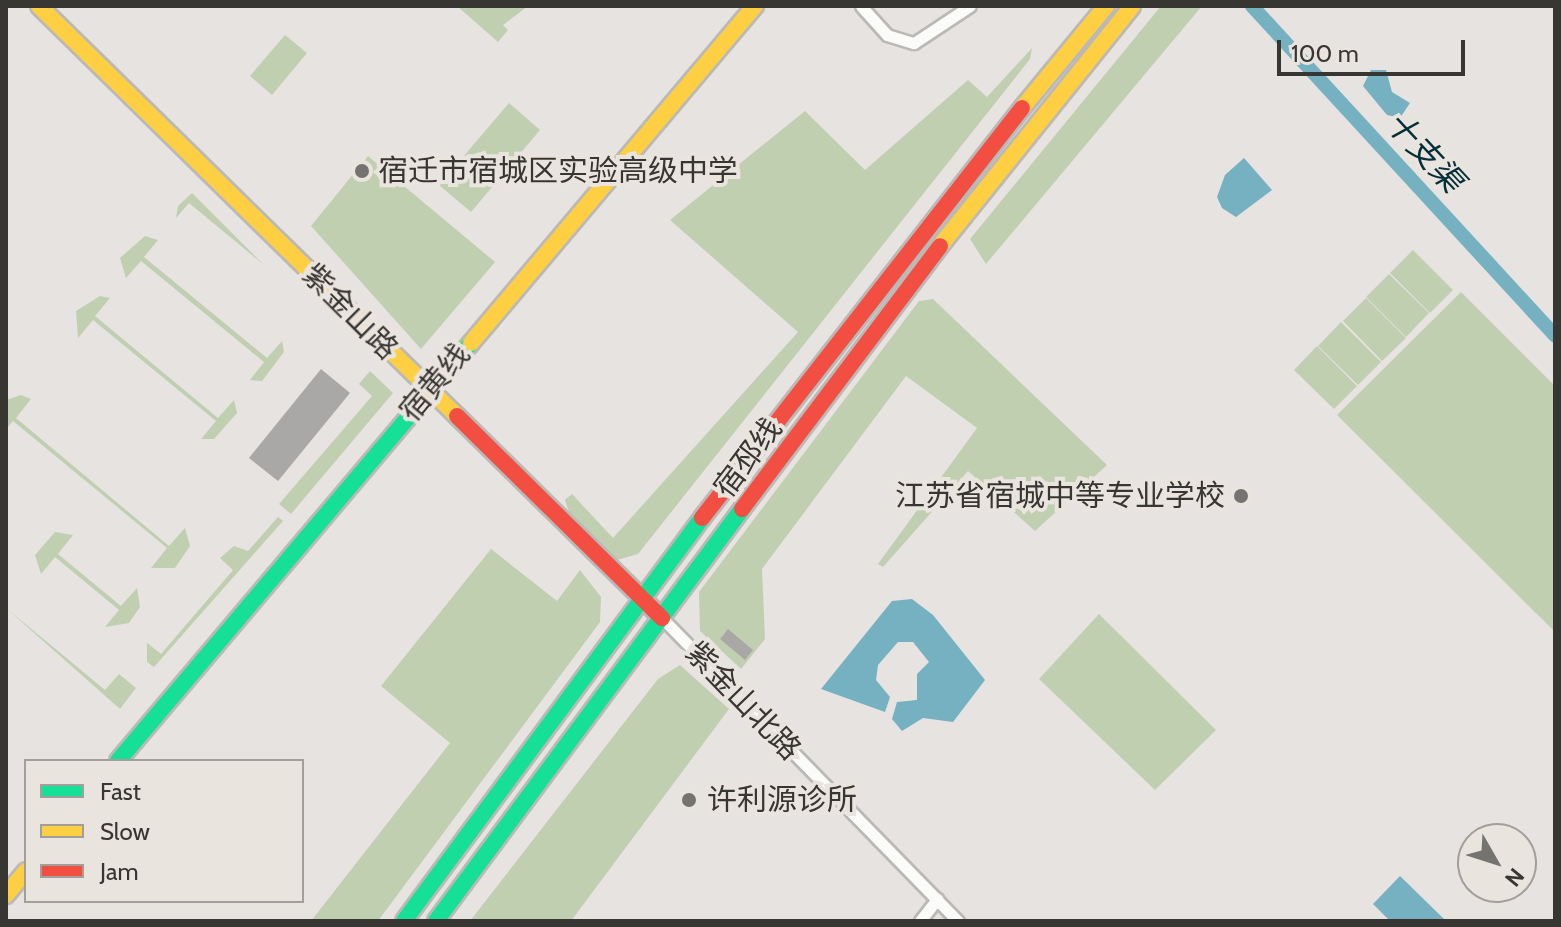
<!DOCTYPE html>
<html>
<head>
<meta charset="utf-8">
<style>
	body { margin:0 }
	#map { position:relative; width:1561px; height:927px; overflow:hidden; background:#e6e3e0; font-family:Cabin,"Noto Sans SC",sans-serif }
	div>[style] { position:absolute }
	.green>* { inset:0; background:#c1cfb1 }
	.water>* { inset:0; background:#75b1c1 }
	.canal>* { height:14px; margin:-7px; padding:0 7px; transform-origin:7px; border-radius:7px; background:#75b1c1 }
	.building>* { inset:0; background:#aaa7a7 }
	.roads { filter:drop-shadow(2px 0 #bbb9b6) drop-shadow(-2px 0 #bbb9b6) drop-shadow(0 2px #bbb9b6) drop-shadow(0 -2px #bbb9b6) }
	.street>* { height:11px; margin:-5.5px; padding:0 5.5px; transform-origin:5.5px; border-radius:5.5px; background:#fbfbfa }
	.fast>* { height:16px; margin:-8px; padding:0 8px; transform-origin:8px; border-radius:8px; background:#16e098 }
	.slow>* { height:16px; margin:-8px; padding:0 8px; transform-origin:8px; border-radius:8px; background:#ffcf43 }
	.jam>* { height:16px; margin:-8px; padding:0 8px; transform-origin:8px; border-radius:8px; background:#f24e42 }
	.dots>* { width:22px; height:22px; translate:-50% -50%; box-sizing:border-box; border:4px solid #e9e4dd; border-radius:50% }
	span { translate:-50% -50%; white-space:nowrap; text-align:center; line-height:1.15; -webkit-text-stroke:8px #e9e4dd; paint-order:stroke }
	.poi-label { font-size:30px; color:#383633 }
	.left { translate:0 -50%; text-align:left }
	.right { translate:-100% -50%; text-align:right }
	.street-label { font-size:30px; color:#383633 }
	.water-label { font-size:32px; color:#042f3a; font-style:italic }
	.frame { position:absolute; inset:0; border:8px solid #383633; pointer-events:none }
	.legend { position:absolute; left:24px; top:759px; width:280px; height:144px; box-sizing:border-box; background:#e9e4dd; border:2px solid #a29e99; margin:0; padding:10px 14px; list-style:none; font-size:24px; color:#383633 }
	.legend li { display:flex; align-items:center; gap:16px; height:40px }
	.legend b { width:40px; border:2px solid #a29e99 }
	.north { position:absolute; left:1457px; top:823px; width:80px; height:80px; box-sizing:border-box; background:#e9e4dd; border:2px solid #a29e99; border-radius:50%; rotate:129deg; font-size:22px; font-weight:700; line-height:32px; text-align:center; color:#383633 }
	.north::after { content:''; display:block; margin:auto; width:28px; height:36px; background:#757370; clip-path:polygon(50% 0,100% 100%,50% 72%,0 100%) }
	.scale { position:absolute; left:1277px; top:40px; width:188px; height:36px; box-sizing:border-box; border:4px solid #383633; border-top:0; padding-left:10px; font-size:24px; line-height:28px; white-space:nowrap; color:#383633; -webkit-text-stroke:6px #e9e4dd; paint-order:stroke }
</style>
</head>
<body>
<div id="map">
	<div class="green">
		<div style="clip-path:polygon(457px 6px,528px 6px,503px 25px,508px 30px,498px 42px)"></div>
		<div style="clip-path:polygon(1161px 6px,1202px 6px,986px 264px,970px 239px)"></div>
		<div style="clip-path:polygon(285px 35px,307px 53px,272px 95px,250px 76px)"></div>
		<div style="clip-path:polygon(1032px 48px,1030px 59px,638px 554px,617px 560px,571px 518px,565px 500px,572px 494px,613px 538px,798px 332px,670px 220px,805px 111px,865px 170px,968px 80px,987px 97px)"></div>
		<div style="clip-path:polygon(509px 103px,540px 130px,471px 212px,439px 185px)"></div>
		<div style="clip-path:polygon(368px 156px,495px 262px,421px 349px,311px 226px)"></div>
		<div style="clip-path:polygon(192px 193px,264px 265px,189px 203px,176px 218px,178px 206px)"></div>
		<div style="clip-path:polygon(145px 236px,158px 240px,144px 257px,267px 358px,282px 341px,284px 352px,262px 381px,250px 380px,264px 362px,141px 261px,126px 278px,120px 258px)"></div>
		<div style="clip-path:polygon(1413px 250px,1453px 290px,1430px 313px,1390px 273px)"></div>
		<div style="clip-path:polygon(1389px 274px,1429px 313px,1406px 337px,1366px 297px)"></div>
		<div style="clip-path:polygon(1461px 292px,1555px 386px,1555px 632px,1337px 415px)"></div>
		<div style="clip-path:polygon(100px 296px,110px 298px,95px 316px,218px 418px,234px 400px,237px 413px,214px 439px,201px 439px,216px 421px,93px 320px,78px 338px,76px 311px)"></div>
		<div style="clip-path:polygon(1366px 298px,1406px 338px,1382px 361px,1343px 321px)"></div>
		<div style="clip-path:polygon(933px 299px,1107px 465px,1035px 531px,968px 471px,883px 567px,878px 564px,977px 428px,906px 376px,762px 569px,765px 639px,741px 669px,700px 631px,699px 592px,919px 301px)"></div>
		<div style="clip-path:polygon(1341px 322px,1381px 362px,1358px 385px,1318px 346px)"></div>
		<div style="clip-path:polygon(1317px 346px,1357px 386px,1334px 409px,1294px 370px)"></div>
		<div style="clip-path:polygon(370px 371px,393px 393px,291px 514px,279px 504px,372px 396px,359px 384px)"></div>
		<div style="clip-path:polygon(21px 395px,31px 399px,16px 418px,169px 546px,185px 528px,190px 546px,175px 568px,151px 568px,167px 548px,13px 421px,6px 429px,6px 400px)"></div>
		<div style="clip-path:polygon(278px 517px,283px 521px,154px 667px,147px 662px,147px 643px,161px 654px,233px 570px,220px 558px,234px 546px,248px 551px)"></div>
		<div style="clip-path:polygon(55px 532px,73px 535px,58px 554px,121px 606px,137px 588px,140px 607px,129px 623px,105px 627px,119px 610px,55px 557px,41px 574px,35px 555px)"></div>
		<div style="clip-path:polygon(491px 549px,557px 601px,580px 570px,601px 597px,600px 622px,378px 921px,311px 921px,450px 743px,381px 686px)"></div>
		<div style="clip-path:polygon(6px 608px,105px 690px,119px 674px,136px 688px,120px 709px)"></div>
		<div style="clip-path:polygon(1099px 614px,1216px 730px,1155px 790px,1039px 679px)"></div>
		<div style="clip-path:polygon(680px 665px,729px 709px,571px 921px,470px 921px,658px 679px)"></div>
	</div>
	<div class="water">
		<div style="clip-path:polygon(1371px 70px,1386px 70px,1392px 92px,1410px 103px,1400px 118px,1387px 115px,1363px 86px)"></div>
		<div style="clip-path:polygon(1244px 158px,1272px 190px,1236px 217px,1222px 208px,1217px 197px,1225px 175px)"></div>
		<div style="clip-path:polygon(912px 599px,933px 615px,985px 680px,953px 722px,923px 718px,902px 731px,892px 719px,897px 702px,917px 700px,917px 674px,929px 662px,913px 642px,898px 642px,878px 665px,876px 680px,890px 697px,885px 712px,821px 689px,892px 601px)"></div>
		<div style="clip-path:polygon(1400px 876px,1444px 919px,1443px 921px,1390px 921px,1373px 904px)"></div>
	</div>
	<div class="canal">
		<div style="left:1252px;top:6px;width:448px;rotate:47.4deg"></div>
	</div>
	<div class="building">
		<div style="clip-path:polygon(321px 369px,350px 393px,278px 481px,249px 458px)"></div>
		<div style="clip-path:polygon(728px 629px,753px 650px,745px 660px,720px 639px)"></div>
	</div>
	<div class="roads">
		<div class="street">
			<div style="left:861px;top:6px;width:39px;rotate:48deg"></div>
			<div style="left:887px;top:35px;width:28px;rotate:17deg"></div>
			<div style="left:914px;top:43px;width:67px;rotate:-33.5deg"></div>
			<div style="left:662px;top:618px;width:424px;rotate:45.7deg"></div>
			<div style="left:920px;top:921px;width:28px;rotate:-52deg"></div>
		</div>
		<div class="fast">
			<div style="left:118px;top:761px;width:547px;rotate:-49.82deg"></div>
			<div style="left:404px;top:921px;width:501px;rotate:-53.52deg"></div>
			<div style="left:436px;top:921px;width:513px;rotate:-53.4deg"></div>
		</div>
		<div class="slow">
			<div style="left:39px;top:6px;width:586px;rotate:44.45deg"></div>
			<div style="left:1022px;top:108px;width:132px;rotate:-50.5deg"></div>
			<div style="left:940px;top:246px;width:307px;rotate:-51.3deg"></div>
			<div style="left:471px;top:343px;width:441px;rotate:-49.9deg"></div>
			<div style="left:6px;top:895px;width:31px;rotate:-50deg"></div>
		</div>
		<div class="jam">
			<div style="left:457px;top:416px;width:288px;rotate:44.6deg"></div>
			<div style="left:742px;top:509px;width:329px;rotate:-53deg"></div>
			<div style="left:702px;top:518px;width:520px;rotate:-52.03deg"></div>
		</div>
	</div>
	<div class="dots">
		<div style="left:362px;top:171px;background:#757370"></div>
		<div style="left:1241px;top:496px;background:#757370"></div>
		<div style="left:689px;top:800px;background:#757370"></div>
	</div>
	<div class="poi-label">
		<span class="left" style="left:378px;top:171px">宿迁市宿城区实验高级中学</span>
		<span class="right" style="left:1225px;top:496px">江苏省宿城中等专业学校</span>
		<span class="left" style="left:707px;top:800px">许利源诊所</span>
	</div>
	<div class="street-label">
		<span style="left:350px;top:312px;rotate:45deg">紫金山路</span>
		<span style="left:435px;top:383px;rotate:-50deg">宿黄线</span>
		<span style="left:748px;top:458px;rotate:-53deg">宿邳线</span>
		<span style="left:743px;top:701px;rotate:46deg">紫金山北路</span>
	</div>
	<div class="water-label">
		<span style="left:1424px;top:152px;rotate:47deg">十支渠</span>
	</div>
	<div class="frame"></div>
	<ul class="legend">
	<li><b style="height:10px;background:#16e098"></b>Fast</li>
	<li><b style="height:10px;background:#ffcf43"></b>Slow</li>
	<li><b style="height:10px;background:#f24e42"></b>Jam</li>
	</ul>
	<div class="north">N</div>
	<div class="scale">100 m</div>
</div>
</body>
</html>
